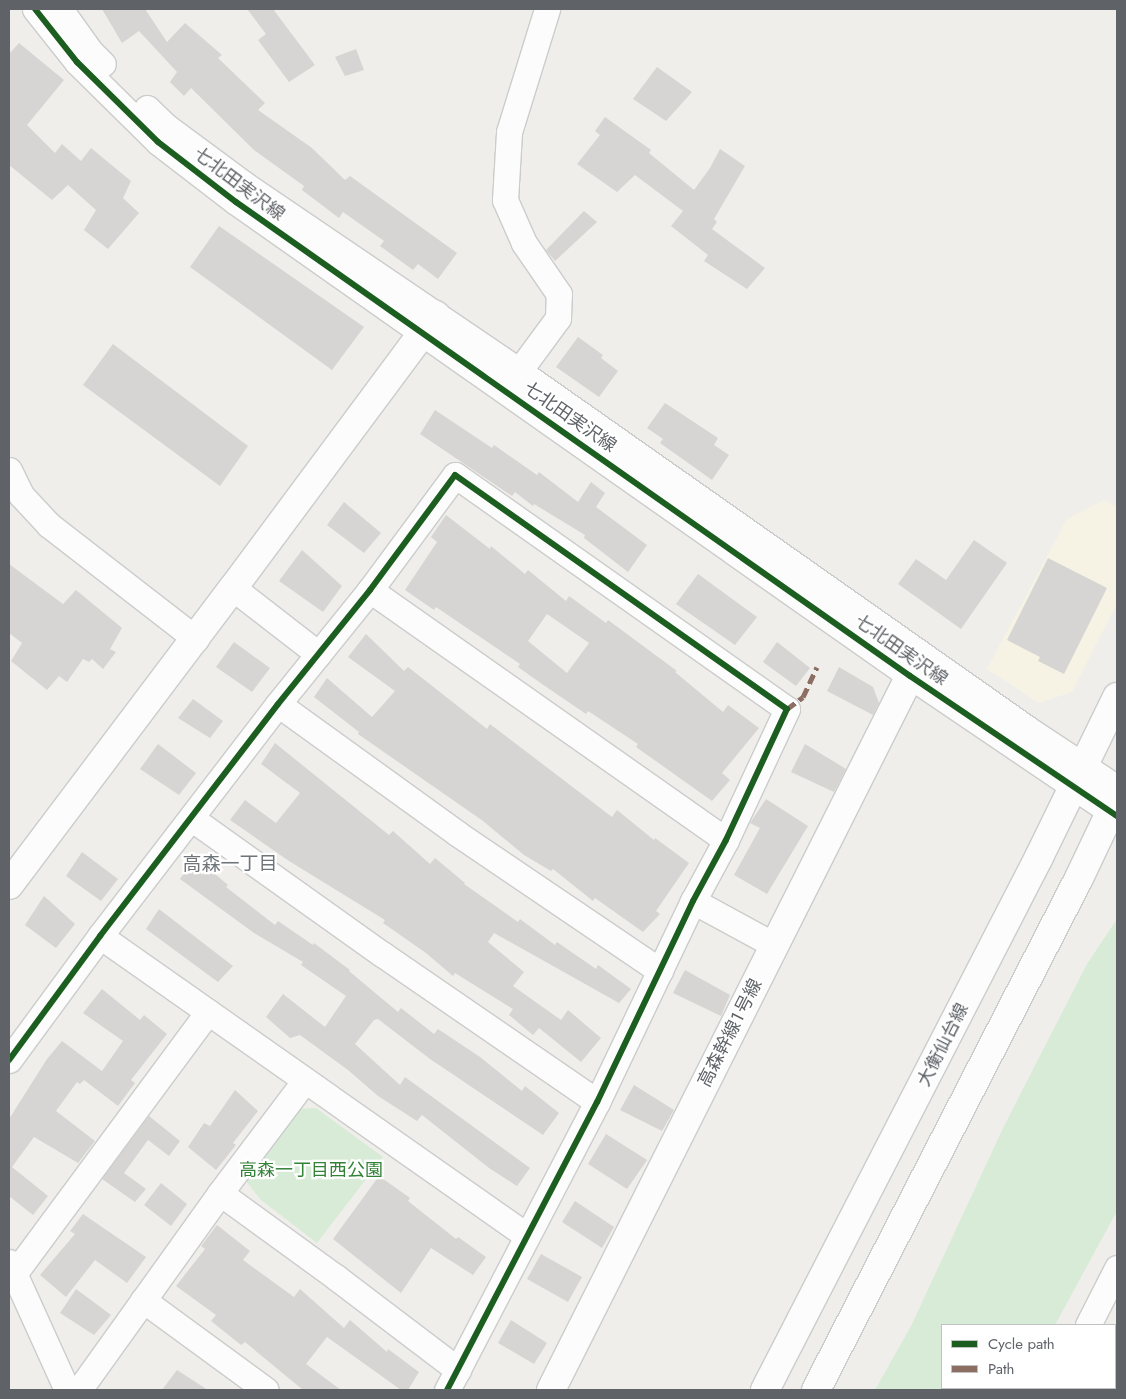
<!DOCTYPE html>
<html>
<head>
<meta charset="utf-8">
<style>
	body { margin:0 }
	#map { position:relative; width:1126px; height:1399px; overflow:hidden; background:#efeeea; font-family:Jost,"Noto Sans JP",sans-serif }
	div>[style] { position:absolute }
	.commercial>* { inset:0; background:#f7f3e4 }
	.green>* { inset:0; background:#d8ebd6 }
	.building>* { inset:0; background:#d6d5d3 }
	.roads { filter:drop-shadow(1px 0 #cbcccc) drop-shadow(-1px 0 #cbcccc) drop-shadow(0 1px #cbcccc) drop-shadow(0 -1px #cbcccc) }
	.street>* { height:25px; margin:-12.5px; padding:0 12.5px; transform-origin:12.5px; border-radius:12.5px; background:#fdfcfc }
	.secondary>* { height:28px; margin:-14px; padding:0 14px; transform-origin:14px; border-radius:14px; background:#fdfcfc }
	.quiet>* { height:5px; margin-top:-2.5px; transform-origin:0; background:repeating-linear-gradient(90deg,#8d6e63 0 10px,transparent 0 15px) }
	.cycleway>* { height:6px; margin:-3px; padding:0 3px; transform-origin:3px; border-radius:3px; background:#1b5e20 }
	span { translate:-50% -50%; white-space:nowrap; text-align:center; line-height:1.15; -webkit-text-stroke:4.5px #fff; paint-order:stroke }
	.street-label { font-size:18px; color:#5f6368 }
	.park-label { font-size:18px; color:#348238 }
	.neighbourhood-label { font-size:19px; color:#70757a }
	.frame { position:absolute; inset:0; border:10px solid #5f6368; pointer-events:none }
	.legend { position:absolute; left:941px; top:1324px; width:175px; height:65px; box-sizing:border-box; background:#fff; border:1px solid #bfc1c3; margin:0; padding:6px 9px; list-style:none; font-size:15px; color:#5f6368 }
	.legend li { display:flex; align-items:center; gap:10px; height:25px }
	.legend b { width:25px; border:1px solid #bfc1c3 }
</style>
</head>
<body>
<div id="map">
	<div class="commercial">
		<div style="clip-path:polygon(1104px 500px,1117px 507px,1117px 603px,1072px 692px,1039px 703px,987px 669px,1067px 519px)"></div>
	</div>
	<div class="green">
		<div style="clip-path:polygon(1117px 919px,1117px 1211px,1055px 1325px,942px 1325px,942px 1388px,1023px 1388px,1021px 1390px,875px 1390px,911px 1326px,1004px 1126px,1087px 964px)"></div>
		<div style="clip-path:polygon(316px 1108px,383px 1157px,317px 1243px,261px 1200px,246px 1181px,293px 1109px)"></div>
	</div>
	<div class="building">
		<div style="clip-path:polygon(102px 9px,145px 9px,167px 42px,185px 23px,222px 55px,218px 58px,265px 103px,258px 110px,312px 148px,345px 180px,350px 176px,457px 253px,438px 279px,418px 264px,413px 270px,380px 246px,384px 241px,343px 212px,339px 218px,302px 190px,304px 186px,254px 150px,191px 88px,184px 96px,170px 82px,177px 72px,139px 31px,122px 43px)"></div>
		<div style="clip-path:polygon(247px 9px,273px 9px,315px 65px,289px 82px,258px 40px,266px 34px)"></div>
		<div style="clip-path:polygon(19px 43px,64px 80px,27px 125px,55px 153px,62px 144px,81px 161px,91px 148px,131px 181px,123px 198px,139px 213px,108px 249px,84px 230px,96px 210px,68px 185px,52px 200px,9px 165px,9px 54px)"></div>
		<div style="clip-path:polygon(356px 49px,364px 70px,345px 76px,335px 57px)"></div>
		<div style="clip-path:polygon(657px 67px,692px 92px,666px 121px,633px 99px)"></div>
		<div style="clip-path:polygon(605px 117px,651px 150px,649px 153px,694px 190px,710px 168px,720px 149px,745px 166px,714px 219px,717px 222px,712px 229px,765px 268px,747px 289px,704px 261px,708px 255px,671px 226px,683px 211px,635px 175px,617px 192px,577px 164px,600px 135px,595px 131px)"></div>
		<div style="clip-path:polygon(584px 211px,597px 222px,555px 261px,546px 250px)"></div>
		<div style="clip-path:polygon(219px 226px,364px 327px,332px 370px,190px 267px)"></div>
		<div style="clip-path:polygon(578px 337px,603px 355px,601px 358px,618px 371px,599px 397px,556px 367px)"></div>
		<div style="clip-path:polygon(113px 344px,248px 446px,220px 486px,83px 385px)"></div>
		<div style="clip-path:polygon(665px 403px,718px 438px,714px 445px,729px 455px,712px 480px,660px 443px,663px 439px,647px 428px)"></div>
		<div style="clip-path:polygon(435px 410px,492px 448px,494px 445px,537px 475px,539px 472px,578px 502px,591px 482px,605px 493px,596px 507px,647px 545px,628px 572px,584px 538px,585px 535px,534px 504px,533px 506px,515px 492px,512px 496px,420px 434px)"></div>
		<div style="clip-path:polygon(344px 502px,381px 533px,364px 553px,327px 525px)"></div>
		<div style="clip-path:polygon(evenodd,446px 515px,490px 549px,491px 546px,525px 574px,528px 570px,566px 601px,569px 596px,606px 623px,608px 620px,677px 671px,675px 672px,723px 712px,728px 705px,759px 728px,722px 773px,730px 780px,712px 801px,636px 747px,638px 744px,588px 711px,586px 714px,542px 684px,518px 667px,520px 664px,436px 607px,434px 610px,405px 590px,437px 542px,431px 537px,446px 515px,547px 614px,589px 643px,567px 673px,528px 641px,547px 614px)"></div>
		<div style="clip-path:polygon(974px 540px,1007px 563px,961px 629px,898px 584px,916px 559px,946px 580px)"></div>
		<div style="clip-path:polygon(302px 550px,342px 586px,323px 612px,279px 581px)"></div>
		<div style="clip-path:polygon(1048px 558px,1107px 588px,1064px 674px,1038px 661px,1040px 657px,1007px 640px)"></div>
		<div style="clip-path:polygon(9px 564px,63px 604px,76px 590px,122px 628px,110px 649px,116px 652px,103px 669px,92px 659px,89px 662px,83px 659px,67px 682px,59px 676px,47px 690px,11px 661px,22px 643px,9px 633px)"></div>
		<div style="clip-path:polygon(698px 574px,757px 617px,735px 645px,676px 604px)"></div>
		<div style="clip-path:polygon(366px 634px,404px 671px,408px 667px,487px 729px,490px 724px,612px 817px,617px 810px,654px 840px,655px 838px,689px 863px,656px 911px,660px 914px,643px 932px,595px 898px,593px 901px,553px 869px,551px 871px,524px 855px,483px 821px,358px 734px,359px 732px,314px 697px,327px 678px,372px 717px,395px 691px,348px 657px)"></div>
		<div style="clip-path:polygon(234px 642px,270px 668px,252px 692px,216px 667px)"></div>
		<div style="clip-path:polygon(777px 642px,810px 668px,796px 686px,763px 662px)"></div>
		<div style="clip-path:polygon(839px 667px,873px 687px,879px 703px,873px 715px,827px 691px)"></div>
		<div style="clip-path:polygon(193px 699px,223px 721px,210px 738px,178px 718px)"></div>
		<div style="clip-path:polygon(275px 743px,389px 835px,393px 831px,430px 864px,435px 858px,465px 883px,464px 884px,518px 922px,520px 919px,555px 945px,557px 942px,596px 969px,598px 965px,631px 989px,619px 1003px,494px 933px,488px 942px,524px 972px,513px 986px,561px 1020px,568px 1010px,601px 1038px,581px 1062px,539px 1028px,533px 1035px,509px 1015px,513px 1009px,455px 973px,453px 976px,426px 953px,383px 923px,385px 920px,289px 861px,230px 820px,245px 800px,276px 823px,300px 793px,261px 764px)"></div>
		<div style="clip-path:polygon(158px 744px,196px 773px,179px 795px,140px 769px)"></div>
		<div style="clip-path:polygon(805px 744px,846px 769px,834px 792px,791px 772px)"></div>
		<div style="clip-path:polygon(766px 799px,808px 826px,767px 894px,734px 875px,760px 828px,750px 823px)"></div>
		<div style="clip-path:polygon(82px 852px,118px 879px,101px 901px,66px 876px)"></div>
		<div style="clip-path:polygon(195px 857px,228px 885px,226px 887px,275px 925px,278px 921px,313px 945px,314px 943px,350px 970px,349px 971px,398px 1012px,401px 1008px,434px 1034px,438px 1029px,480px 1057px,522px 1091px,525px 1086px,559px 1113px,543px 1135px,430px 1059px,378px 1019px,374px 1020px,355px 1044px,400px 1085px,405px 1077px,530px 1168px,517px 1186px,489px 1168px,422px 1115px,417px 1121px,378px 1096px,348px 1070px,300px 1035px,290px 1038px,266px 1017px,283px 994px,325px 1027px,346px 996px,301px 965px,303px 962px,254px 933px,180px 879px)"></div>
		<div style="clip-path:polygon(44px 896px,75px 924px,56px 948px,25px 925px)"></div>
		<div style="clip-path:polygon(159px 909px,233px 966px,218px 982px,146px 929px)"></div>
		<div style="clip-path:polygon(685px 970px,730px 995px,721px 1016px,673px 993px)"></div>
		<div style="clip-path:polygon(102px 989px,140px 1020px,144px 1015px,167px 1034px,131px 1080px,135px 1083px,118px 1106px,84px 1080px,80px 1084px,77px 1082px,56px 1111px,95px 1141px,78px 1163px,34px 1137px,12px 1167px,48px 1196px,33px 1215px,9px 1196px,9px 1119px,47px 1059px,62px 1041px,102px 1071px,123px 1041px,83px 1013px)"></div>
		<div style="clip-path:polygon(634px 1085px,674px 1110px,662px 1131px,620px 1110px)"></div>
		<div style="clip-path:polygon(235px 1090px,258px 1111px,233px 1143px,236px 1145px,216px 1170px,188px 1147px,204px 1123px,210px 1126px)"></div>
		<div style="clip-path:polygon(149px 1116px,180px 1141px,169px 1156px,148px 1140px,124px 1173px,146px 1189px,135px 1202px,102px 1179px)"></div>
		<div style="clip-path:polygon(606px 1134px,647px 1160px,627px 1189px,588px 1164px)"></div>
		<div style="clip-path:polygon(379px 1176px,410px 1198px,408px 1201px,456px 1239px,458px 1237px,486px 1257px,473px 1275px,431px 1248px,401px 1293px,333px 1239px)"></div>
		<div style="clip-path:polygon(161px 1183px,187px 1204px,171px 1226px,144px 1205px)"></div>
		<div style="clip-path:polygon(575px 1201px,614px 1227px,602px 1248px,562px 1222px)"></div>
		<div style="clip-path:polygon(83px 1214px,146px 1257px,127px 1283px,95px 1260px,66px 1297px,40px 1275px,75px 1234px,70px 1231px)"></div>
		<div style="clip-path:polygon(217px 1225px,250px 1251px,243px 1260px,294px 1297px,300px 1289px,344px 1328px,350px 1320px,387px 1352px,388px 1349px,419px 1372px,408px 1390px,401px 1390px,327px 1337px,306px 1364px,341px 1390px,303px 1390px,245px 1342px,241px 1345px,211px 1321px,216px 1315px,176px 1286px,205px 1249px,201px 1246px)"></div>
		<div style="clip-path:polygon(541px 1254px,582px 1277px,568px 1302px,527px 1279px)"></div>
		<div style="clip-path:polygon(76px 1289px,111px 1315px,94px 1335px,60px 1313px)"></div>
		<div style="clip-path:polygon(511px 1320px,547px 1343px,534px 1364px,498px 1343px)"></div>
		<div style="clip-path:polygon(177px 1370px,208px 1390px,162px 1390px)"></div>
	</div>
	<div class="roads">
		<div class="street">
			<div style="left:35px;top:9px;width:68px;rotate:51.6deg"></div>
			<div style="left:77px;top:62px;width:114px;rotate:44.6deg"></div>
			<div style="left:158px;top:142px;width:98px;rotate:37.6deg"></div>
			<div style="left:236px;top:202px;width:824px;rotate:35.12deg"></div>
			<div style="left:910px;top:676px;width:250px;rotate:34.1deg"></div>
			<div style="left:60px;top:9px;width:52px;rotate:54.5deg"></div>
			<div style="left:90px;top:51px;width:18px;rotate:45deg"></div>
			<div style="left:147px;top:108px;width:28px;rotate:44deg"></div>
			<div style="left:167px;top:127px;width:96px;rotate:36.5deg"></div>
			<div style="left:244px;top:184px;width:333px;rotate:34.2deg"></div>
			<div style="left:519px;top:371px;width:622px;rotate:35.12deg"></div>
			<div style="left:1028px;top:729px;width:107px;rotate:33.5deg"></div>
			<div style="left:519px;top:371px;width:66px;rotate:-53.7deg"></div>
			<div style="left:558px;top:318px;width:24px;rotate:-88deg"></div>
			<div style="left:559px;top:294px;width:62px;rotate:-124.5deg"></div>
			<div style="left:524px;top:243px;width:47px;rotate:-113.8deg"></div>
			<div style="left:505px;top:200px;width:68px;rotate:-86.6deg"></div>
			<div style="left:509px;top:132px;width:129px;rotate:-72.8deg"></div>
			<div style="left:9px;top:470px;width:28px;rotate:64deg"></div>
			<div style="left:21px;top:495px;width:41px;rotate:47deg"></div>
			<div style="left:49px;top:525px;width:186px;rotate:37.8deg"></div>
			<div style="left:233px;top:588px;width:108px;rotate:37.8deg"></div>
			<div style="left:370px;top:590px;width:435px;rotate:35.1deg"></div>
			<div style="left:278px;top:704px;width:222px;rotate:35.8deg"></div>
			<div style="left:458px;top:834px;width:244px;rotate:34.1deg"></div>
			<div style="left:191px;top:818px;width:234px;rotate:35.5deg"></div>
			<div style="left:382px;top:954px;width:261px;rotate:34.5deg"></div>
			<div style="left:693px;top:901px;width:92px;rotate:28.5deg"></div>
			<div style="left:100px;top:936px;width:522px;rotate:35.09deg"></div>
			<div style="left:9px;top:1060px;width:154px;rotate:-53.7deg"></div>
			<div style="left:100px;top:936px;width:292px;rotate:-52.5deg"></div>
			<div style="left:278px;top:704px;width:146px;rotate:-51.1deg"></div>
			<div style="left:370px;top:590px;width:143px;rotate:-53.5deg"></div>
			<div style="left:455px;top:475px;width:406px;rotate:35.2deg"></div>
			<div style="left:787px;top:709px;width:145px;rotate:115deg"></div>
			<div style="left:726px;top:840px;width:69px;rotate:118.4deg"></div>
			<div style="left:693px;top:901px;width:223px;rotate:115.5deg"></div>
			<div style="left:597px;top:1102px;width:325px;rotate:117.5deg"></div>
			<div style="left:220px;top:1193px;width:145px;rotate:36deg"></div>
			<div style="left:337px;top:1278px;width:152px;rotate:37.2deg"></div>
			<div style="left:9px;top:1262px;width:141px;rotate:65.6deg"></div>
			<div style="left:14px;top:1274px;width:326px;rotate:-53.5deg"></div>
			<div style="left:143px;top:1300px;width:152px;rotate:36.2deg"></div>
			<div style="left:1088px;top:1325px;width:64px;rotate:-63deg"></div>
			<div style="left:79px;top:1390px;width:242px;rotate:-54.4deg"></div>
			<div style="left:220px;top:1193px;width:141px;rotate:-53deg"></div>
			<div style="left:1054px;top:1390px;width:2px;rotate:-63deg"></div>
		</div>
		<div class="secondary">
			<div style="left:9px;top:885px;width:372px;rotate:-53deg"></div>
			<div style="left:233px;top:588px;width:340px;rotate:-53.4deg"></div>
			<div style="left:551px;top:1390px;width:799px;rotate:-63.31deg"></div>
			<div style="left:765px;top:1390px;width:599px;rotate:-62.79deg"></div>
			<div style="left:1039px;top:857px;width:178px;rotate:-64deg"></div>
			<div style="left:816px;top:1390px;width:576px;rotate:-62.81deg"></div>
			<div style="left:1079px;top:878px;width:89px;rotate:-64.6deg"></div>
		</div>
	</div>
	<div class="quiet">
		<div style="left:787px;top:709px;width:20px;rotate:-37deg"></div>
		<div style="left:803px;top:697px;width:33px;rotate:-65deg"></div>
	</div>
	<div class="cycleway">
		<div style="left:35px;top:9px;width:68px;rotate:51.6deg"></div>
		<div style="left:77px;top:62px;width:114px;rotate:44.6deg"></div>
		<div style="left:158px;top:142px;width:98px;rotate:37.6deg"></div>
		<div style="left:236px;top:202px;width:824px;rotate:35.12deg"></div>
		<div style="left:910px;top:676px;width:250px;rotate:34.1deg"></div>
		<div style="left:9px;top:1060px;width:154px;rotate:-53.7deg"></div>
		<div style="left:100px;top:936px;width:292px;rotate:-52.5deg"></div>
		<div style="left:278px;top:704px;width:146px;rotate:-51.1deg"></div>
		<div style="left:370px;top:590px;width:143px;rotate:-53.5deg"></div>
		<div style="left:455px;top:475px;width:406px;rotate:35.2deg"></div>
		<div style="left:787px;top:709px;width:145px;rotate:115deg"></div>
		<div style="left:726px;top:840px;width:69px;rotate:118.4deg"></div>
		<div style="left:693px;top:901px;width:223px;rotate:115.5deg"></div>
		<div style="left:597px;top:1102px;width:325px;rotate:117.5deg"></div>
	</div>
	<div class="street-label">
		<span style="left:239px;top:184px;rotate:37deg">七北田実沢線</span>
		<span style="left:570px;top:417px;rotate:35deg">七北田実沢線</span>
		<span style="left:901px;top:650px;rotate:35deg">七北田実沢線</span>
		<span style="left:730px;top:1033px;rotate:-63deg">高森幹線１号線</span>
		<span style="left:943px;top:1045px;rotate:-63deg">大衡仙台線</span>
	</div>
	<div class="park-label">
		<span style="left:311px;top:1170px">高森一丁目西公園</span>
	</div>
	<div class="neighbourhood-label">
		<span style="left:230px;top:864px">高森一丁目</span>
	</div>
	<div class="frame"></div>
	<ul class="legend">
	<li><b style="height:6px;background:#1b5e20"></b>Cycle path</li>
	<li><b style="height:6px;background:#8d6e63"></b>Path</li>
	</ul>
</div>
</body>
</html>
